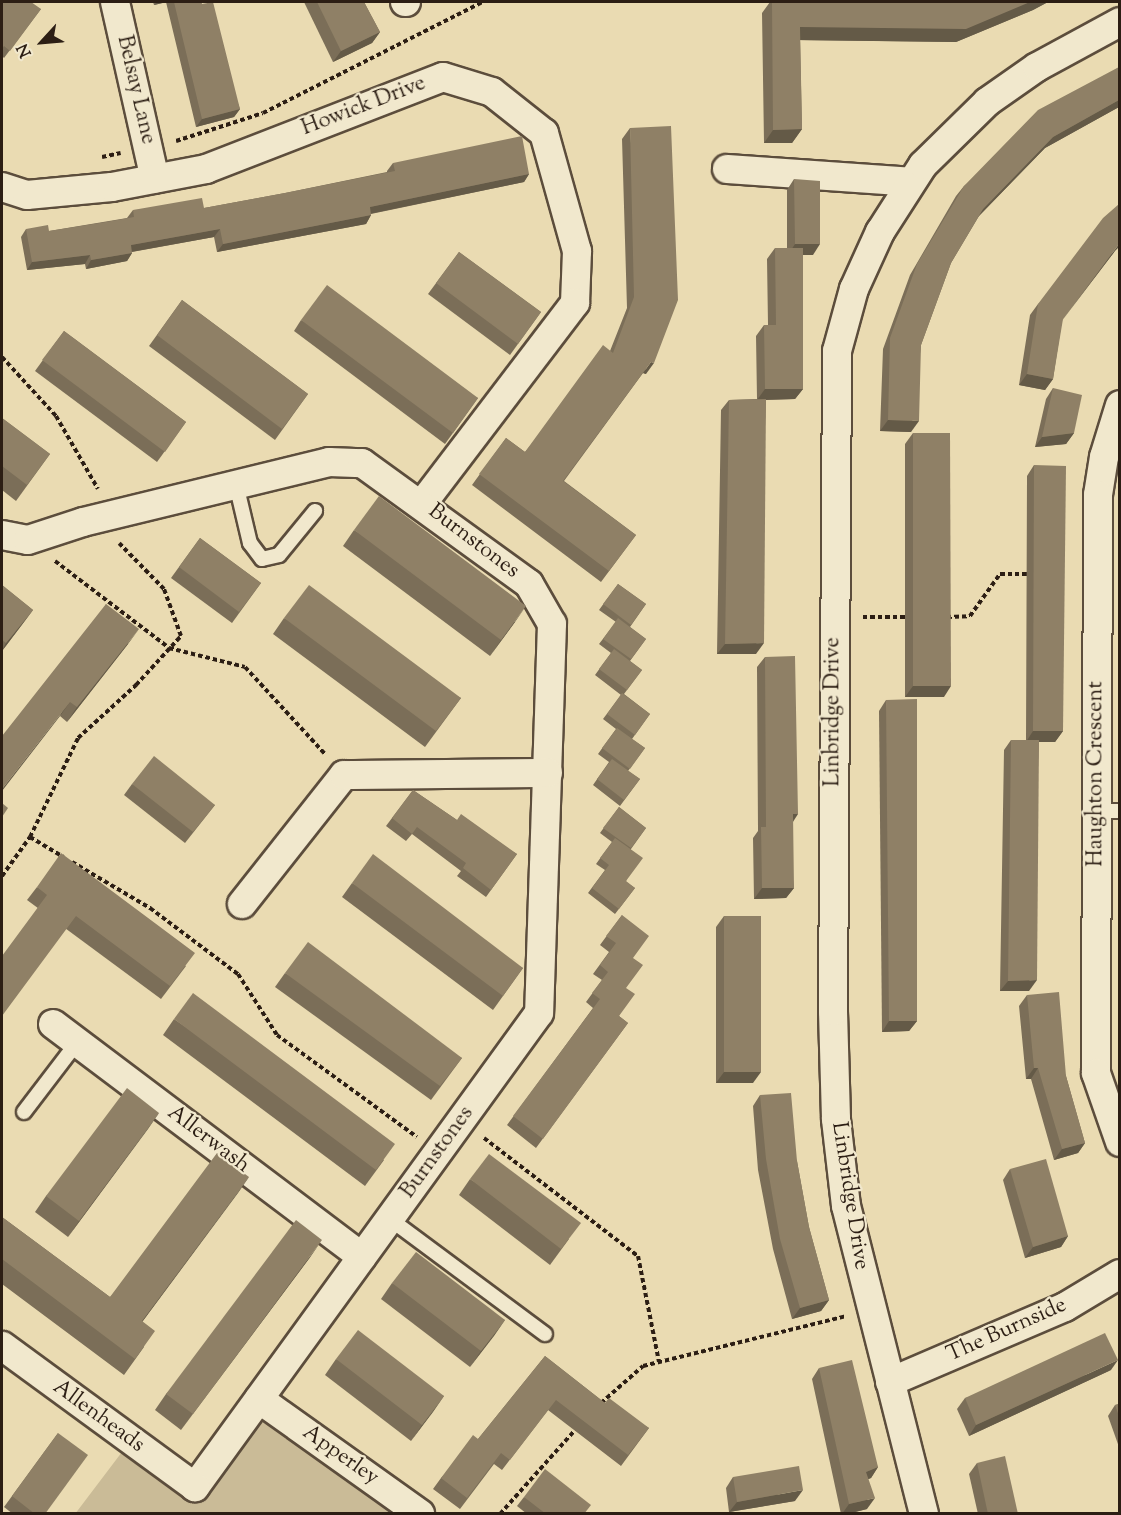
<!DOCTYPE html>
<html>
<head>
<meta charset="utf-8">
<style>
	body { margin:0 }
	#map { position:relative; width:1121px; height:1515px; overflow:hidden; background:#eadbb2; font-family:"Sorts Mill Goudy",serif }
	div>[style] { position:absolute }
	.green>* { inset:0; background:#cabb97 }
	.path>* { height:4px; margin-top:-2px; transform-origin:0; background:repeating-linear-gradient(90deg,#2c1e14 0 4.5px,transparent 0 7.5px) }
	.roads { filter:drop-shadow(2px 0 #5c4d3c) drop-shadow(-2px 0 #5c4d3c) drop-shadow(0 2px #5c4d3c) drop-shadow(0 -2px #5c4d3c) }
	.lane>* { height:14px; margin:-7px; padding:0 7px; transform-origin:7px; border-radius:7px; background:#f1e8cd }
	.street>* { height:28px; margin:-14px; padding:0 14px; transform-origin:14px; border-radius:14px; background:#f1e8cd }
	.wall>* { inset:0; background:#7b6e58 }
	.shaded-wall>* { inset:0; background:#645a47 }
	.building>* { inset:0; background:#8f8066 }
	span { translate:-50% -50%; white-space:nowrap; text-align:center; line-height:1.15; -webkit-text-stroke:4.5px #f1e8cd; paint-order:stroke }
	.street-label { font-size:22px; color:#2c1e14 }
	.frame { position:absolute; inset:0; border:3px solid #2c1e14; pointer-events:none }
	.north { position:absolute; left:12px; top:12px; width:60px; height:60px; -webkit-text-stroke:4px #f1e8cd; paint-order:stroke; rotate:244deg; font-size:16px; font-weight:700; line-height:24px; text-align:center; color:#2c1e14 }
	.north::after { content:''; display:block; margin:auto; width:21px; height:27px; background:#2c1e14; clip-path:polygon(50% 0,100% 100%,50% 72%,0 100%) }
</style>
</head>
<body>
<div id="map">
	<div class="green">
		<div style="clip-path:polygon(261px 1422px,286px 1432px,403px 1514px,75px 1514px,125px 1448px,196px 1502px)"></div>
	</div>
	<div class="path">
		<div style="left:176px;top:141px;width:91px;rotate:-17.8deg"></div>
		<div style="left:263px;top:113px;width:246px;rotate:-26.8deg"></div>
		<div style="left:102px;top:157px;width:19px;rotate:-12deg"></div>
		<div style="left:2px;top:357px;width:80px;rotate:47.5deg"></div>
		<div style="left:56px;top:416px;width:84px;rotate:60.1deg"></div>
		<div style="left:55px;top:561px;width:143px;rotate:37.3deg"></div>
		<div style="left:169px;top:648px;width:78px;rotate:14deg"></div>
		<div style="left:245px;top:667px;width:118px;rotate:47.4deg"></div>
		<div style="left:863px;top:617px;width:47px"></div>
		<div style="left:947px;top:617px;width:23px;rotate:-2deg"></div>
		<div style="left:970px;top:616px;width:52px;rotate:-54.5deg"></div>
		<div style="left:1000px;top:574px;width:31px"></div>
		<div style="left:30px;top:837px;width:39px;rotate:31deg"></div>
		<div style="left:72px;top:862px;width:91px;rotate:30.5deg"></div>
		<div style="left:150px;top:908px;width:110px;rotate:36.9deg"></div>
		<div style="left:238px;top:974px;width:72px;rotate:57.4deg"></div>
		<div style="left:277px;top:1035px;width:173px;rotate:36.1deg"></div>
		<div style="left:2px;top:876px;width:48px;rotate:-54.3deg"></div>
		<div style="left:30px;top:837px;width:110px;rotate:-64.1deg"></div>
		<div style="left:78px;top:738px;width:79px;rotate:-42.4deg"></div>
		<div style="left:136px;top:685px;width:67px;rotate:-47.4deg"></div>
		<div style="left:181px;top:636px;width:50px;rotate:-109.9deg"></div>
		<div style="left:164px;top:589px;width:64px;rotate:-134.4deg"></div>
		<div style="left:484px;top:1138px;width:194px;rotate:37.5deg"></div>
		<div style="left:638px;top:1256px;width:108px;rotate:78.8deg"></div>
		<div style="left:601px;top:1403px;width:56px;rotate:-41.4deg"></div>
		<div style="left:643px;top:1366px;width:209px;rotate:-13.8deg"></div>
		<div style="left:500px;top:1514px;width:115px;rotate:-48.2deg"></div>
	</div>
	<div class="roads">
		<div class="lane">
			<div style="left:236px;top:484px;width:61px;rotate:76.7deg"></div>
			<div style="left:250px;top:543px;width:20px;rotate:53deg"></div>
			<div style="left:262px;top:559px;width:17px;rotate:-13deg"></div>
			<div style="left:279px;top:555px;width:57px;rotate:-50.7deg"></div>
			<div style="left:1097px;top:811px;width:23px"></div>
			<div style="left:24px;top:1112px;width:89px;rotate:-52.7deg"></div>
			<div style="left:390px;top:1219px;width:193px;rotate:36.6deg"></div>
		</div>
		<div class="street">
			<div style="left:115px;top:2px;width:181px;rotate:77.3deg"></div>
			<div style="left:405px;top:2px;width:1px"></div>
			<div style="left:727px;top:169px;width:184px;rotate:4deg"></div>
			<div style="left:2px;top:187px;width:26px;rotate:18deg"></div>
			<div style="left:27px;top:195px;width:85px;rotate:-5.4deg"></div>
			<div style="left:112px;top:187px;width:96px;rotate:-10.8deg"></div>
			<div style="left:206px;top:169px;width:254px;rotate:-21.2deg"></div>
			<div style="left:443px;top:77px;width:51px;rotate:17deg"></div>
			<div style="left:492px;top:92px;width:66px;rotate:38.3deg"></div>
			<div style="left:544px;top:133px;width:123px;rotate:74.4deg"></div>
			<div style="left:577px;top:251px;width:52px;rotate:92.2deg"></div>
			<div style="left:575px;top:303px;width:253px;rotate:127.3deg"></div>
			<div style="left:1120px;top:405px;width:54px;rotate:107.1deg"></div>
			<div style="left:1104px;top:457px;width:38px;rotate:99deg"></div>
			<div style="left:1098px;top:495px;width:578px;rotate:90.2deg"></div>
			<div style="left:1096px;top:1073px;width:73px;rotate:70.8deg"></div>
			<div style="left:2px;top:535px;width:26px;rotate:11deg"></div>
			<div style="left:28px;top:540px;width:58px;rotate:-18.1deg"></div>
			<div style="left:83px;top:522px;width:253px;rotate:-13.7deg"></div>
			<div style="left:329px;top:462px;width:33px;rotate:2deg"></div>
			<div style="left:362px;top:463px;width:206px;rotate:35.9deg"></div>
			<div style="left:529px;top:584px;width:46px;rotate:60.1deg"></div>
			<div style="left:552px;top:624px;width:389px;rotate:91.9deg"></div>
			<div style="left:539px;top:1013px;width:586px;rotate:125.97deg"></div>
			<div style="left:195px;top:1487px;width:239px;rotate:-143.8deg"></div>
			<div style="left:242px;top:904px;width:164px;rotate:-51.7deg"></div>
			<div style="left:344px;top:775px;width:204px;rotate:-0.6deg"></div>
			<div style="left:53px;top:1024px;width:387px;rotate:37deg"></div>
			<div style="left:890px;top:1382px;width:190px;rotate:-23.2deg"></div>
			<div style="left:1065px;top:1307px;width:64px;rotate:-31deg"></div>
			<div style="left:259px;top:1399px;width:198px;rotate:35.5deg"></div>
			<div style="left:924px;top:1514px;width:318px;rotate:-104.2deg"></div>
			<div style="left:846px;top:1206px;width:88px;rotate:-96.6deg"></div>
			<div style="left:836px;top:1119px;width:108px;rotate:-91.6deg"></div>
			<div style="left:833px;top:1011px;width:660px;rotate:-89.65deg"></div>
			<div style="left:837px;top:351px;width:64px;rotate:-74.7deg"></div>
			<div style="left:854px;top:289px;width:63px;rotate:-65.5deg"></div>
			<div style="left:880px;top:232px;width:80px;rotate:-57.3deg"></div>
			<div style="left:923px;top:165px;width:90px;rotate:-44.5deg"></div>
			<div style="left:987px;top:102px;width:61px;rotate:-35deg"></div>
			<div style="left:1037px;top:67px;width:94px;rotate:-28.5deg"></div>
		</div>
	</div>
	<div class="wall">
		<div style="clip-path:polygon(2px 2px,41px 9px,4px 58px,2px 56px)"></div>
		<div style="clip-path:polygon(153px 2px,201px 2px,240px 109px,234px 117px,196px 127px,166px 2px,154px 5px)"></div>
		<div style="clip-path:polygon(304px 2px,364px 2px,380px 32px,372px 43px,333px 62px)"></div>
		<div style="clip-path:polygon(770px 2px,1048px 2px,1033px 10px,956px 42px,800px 40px,802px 129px,792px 143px,764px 143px,762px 13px)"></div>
		<div style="clip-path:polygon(1119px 67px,1119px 108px,1119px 107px,1045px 148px,979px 216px,951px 263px,921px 345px,911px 432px,880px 431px,883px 349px,910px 275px,956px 196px,964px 186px)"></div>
		<div style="clip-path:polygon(630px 128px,646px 374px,643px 373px,564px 481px,636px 535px,601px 582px,472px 485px,506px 438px,525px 452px,610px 351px,627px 308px,622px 139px)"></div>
		<div style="clip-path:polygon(393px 163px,529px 174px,524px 182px,371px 214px,371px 215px,366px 224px,217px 252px,214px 237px,132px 252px,132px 253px,127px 261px,86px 269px,85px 264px,27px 270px,21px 237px,26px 229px,49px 231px,127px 218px,133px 210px,204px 208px,285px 193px,387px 172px,387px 171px)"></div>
		<div style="clip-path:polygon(794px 179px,813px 255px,803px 255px,803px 389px,795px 399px,766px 400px,756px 654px,717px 654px,721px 410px,729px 400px,757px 399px,756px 336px,764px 325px,768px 325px,767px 259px,775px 248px,787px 248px,787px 190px)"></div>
		<div style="clip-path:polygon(1115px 251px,1062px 320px,1053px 379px,1045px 390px,1019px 385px,1030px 315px,1038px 304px)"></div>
		<div style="clip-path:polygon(459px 252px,541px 312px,510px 355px,428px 294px)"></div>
		<div style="clip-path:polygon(182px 300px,308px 394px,275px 440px,149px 346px)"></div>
		<div style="clip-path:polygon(301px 320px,478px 398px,445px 444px,294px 331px)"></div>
		<div style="clip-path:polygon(64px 331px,186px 422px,157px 462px,35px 371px)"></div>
		<div style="clip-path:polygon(1053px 388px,1074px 433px,1066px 444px,1035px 447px,1046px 399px)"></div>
		<div style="clip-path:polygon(2px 418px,50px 454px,16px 501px,2px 490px)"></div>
		<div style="clip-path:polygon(913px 433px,944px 697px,905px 697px,905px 444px)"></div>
		<div style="clip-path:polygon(1034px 465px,1063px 731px,1055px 742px,1039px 742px,1029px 991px,1000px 991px,1004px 750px,1011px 740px,1026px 740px,1027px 476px)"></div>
		<div style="clip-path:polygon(354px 530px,515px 622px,490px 656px,343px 546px)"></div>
		<div style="clip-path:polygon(200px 538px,261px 583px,232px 623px,171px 578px)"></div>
		<div style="clip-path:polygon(618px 584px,646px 604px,630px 627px,646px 639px,630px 661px,642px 670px,624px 694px,650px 714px,632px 739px,645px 748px,628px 771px,640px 779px,620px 806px,593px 785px,609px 762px,598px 754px,616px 729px,603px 719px,621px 695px,595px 675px,611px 653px,599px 644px,616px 622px,599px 610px)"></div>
		<div style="clip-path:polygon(2px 585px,33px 610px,2px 651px)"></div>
		<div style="clip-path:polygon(106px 604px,128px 644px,67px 722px,60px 716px)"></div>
		<div style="clip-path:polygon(284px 618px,461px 698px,425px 747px,273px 634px)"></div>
		<div style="clip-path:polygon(765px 657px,794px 888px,786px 898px,754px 899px,753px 838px,758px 831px,757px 667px)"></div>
		<div style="clip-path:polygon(886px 700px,917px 1021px,909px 1031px,882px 1032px,879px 711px)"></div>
		<div style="clip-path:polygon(132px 784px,215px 805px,185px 843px,124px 795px)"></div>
		<div style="clip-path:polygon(413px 790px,457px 820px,517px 854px,486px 897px,457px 876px,461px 871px,412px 834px,406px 841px,386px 826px)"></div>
		<div style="clip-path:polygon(619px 807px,646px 828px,631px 849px,626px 882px,635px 888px,615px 914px,588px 893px,605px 870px,596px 864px,612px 842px,600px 833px)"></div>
		<div style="clip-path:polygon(352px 883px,523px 968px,493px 1010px,342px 897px)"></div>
		<div style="clip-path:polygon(37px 887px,186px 966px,161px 999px,27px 900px)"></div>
		<div style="clip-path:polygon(622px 915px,633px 958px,619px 1016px,628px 1023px,536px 1148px,507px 1125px,593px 1008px,586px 1002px,602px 980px,593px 974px,609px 952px,600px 945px)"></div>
		<div style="clip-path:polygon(724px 916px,753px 1083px,716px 1083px,716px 927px)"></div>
		<div style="clip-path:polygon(285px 973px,462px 1058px,431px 1100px,275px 987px)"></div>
		<div style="clip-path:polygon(1027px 995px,1066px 1076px,1085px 1143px,1078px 1153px,1054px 1160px,1031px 1079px,1026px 1079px,1019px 1006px)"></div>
		<div style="clip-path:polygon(174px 1019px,384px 1160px,365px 1186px,163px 1035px)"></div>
		<div style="clip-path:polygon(760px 1095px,797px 1161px,809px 1227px,829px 1300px,821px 1311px,792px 1319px,773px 1249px,758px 1170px,753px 1106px)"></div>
		<div style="clip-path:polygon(159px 1113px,68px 1237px,35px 1212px,46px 1196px)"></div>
		<div style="clip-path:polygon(1010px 1169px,1068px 1236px,1061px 1247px,1025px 1258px,1003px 1180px)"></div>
		<div style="clip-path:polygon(249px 1177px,142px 1322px,144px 1347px,124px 1375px,2px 1284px,2px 1217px,110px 1297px)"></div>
		<div style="clip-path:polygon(470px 1179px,569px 1239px,550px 1265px,459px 1195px)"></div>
		<div style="clip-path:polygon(311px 1256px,181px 1430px,155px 1410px,166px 1394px)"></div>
		<div style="clip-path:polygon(392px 1283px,505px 1320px,470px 1367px,381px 1299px)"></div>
		<div style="clip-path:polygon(545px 1356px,605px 1403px,649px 1428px,621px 1466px,548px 1410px,502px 1470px,494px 1464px,460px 1509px,433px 1489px,441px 1478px,478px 1439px)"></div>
		<div style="clip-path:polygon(336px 1359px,444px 1396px,411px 1441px,325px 1375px)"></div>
		<div style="clip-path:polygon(819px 1368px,878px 1467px,871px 1478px,868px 1479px,867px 1509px,847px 1514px,841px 1514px,812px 1379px)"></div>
		<div style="clip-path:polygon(1111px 1370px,969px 1436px,957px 1409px,965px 1398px)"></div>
		<div style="clip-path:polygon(1119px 1404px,1119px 1447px,1108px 1416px,1115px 1405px)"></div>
		<div style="clip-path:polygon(58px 1433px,45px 1514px,13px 1514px,4px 1507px)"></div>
		<div style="clip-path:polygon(977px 1463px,1018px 1514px,978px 1514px,969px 1474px)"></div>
		<div style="clip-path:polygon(733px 1477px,795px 1501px,729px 1512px,726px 1488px)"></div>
		<div style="clip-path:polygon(524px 1497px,585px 1514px,527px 1514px,517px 1506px)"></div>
	</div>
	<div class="shaded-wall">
		<div style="clip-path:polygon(157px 2px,167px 2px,154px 5px)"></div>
		<div style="clip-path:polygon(1030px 2px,1048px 2px,1033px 10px,956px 42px,791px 40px,800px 27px)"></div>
		<div style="clip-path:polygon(380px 32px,372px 43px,333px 62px,341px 51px)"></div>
		<div style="clip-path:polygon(1119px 100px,1119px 107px,1045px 148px,975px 220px,983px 209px,1053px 137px)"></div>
		<div style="clip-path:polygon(240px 109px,234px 117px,196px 127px,202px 119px)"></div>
		<div style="clip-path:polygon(802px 129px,792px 143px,764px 143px,773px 130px)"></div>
		<div style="clip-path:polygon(529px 174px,524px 182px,364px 215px,370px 207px)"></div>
		<div style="clip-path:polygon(371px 215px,366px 224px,217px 252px,223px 244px)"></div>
		<div style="clip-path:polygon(220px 229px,214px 237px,125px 253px,131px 245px)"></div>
		<div style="clip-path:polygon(795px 244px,820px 244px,813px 255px,788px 255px)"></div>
		<div style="clip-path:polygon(1119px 244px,1119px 247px,1115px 251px,1055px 330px)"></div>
		<div style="clip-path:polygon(132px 253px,127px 261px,86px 269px,91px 260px)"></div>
		<div style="clip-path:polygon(90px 255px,85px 264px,27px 270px,32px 262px)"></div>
		<div style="clip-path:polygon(651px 362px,654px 363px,646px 374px,643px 373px)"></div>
		<div style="clip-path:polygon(1027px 374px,1053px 379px,1045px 390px,1019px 385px)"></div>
		<div style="clip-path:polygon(765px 389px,803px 389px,795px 399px,757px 400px)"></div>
		<div style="clip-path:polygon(888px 420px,919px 421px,911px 432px,880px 431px)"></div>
		<div style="clip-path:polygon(1074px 433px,1066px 444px,1035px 447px,1042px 437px)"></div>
		<div style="clip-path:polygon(526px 606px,515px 622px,490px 656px,501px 640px)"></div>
		<div style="clip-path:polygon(33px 610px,21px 626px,2px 651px,6px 643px)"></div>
		<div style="clip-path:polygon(139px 629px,128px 644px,67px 722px,77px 707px)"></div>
		<div style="clip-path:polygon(764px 643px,756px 654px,717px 654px,725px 644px)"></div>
		<div style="clip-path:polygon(913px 686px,951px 686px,944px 697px,905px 697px)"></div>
		<div style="clip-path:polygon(70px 702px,60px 716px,2px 791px,2px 789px)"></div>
		<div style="clip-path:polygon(1033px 731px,1063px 731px,1055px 742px,1026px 742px)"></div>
		<div style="clip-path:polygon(793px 814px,798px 814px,791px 825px)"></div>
		<div style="clip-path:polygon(762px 888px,794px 888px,786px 898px,754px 899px)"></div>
		<div style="clip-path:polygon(1037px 980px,1029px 991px,1000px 991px,1008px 981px)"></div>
		<div style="clip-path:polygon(889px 1021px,917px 1021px,909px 1031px,882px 1032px)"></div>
		<div style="clip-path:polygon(1034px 1068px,1038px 1068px,1031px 1079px,1026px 1079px)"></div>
		<div style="clip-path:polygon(724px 1072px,761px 1072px,753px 1083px,716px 1083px)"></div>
		<div style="clip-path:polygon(159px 1113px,148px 1129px,68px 1237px,79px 1221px)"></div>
		<div style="clip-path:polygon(1085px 1143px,1078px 1153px,1054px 1160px,1062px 1149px)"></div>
		<div style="clip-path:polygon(249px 1177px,238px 1193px,131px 1337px,142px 1321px)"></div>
		<div style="clip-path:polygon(1068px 1236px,1061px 1247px,1025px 1258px,1033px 1247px)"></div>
		<div style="clip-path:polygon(322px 1240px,311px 1256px,181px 1430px,193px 1414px)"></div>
		<div style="clip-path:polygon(829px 1300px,821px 1311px,792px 1319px,800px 1308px)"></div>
		<div style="clip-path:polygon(505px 1320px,494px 1336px,470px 1367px,481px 1351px)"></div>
		<div style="clip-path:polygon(1118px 1360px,1111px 1370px,969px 1436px,976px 1425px)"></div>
		<div style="clip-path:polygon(444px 1396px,433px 1412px,411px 1441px,422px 1425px)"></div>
		<div style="clip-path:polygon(878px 1467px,871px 1478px,859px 1483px,866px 1472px)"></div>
		<div style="clip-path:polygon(803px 1490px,795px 1501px,729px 1512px,737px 1502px)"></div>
		<div style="clip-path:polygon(875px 1498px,867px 1509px,847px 1514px,842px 1514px,849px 1504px)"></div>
	</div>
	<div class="building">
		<div style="clip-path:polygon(2px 2px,31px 2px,41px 9px,10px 51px,4px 46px,2px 49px)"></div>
		<div style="clip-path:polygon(174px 2px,201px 2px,202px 4px,213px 2px,240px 109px,202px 119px)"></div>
		<div style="clip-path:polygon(317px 2px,364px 2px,380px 32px,341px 51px)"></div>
		<div style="clip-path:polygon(772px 2px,1030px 2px,966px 29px,800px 27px,802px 129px,773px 130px)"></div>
		<div style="clip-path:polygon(1119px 67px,1119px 100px,1053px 137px,983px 209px,951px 263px,921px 345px,919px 421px,888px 420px,890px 338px,917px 264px,964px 186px,1038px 110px)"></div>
		<div style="clip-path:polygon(671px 126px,678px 300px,654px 363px,651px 362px,563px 481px,636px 535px,609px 571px,479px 474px,506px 438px,525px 452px,603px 345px,613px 353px,634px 297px,630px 128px)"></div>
		<div style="clip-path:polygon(522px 136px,529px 174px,370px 207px,371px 215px,223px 244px,220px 229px,131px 245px,132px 253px,91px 260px,90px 255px,32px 262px,26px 229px,48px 225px,49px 231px,106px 222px,134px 217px,133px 210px,202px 198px,204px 208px,285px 193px,395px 171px,393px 163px)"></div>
		<div style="clip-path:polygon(794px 179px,820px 181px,820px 244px,795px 244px)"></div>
		<div style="clip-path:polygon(1119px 204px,1119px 244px,1063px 319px,1053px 379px,1027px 374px,1038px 304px,1103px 218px)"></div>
		<div style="clip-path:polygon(775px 248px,803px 248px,803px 389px,765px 389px,764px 325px,776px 325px)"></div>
		<div style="clip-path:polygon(459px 252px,541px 312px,518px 344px,436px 283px)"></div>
		<div style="clip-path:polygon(327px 285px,478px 398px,453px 433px,301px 320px)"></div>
		<div style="clip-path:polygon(182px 300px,308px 394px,282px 429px,157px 335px)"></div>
		<div style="clip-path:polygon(64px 331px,186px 422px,165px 452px,42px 360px)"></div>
		<div style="clip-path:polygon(1053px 388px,1082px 395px,1074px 433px,1042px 437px)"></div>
		<div style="clip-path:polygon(766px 399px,764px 643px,725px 644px,729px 400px)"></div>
		<div style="clip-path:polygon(2px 418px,50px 454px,27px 485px,2px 466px)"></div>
		<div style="clip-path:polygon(913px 433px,950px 433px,951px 686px,913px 686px)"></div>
		<div style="clip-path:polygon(1034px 465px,1066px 466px,1063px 731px,1033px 731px)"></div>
		<div style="clip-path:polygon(379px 496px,526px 606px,501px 640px,354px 530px)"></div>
		<div style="clip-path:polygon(200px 538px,261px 583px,239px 612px,179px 567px)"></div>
		<div style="clip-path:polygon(618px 584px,646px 604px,631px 625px,603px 604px)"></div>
		<div style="clip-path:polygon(2px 585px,33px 610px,6px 643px,2px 640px)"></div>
		<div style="clip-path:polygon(309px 585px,461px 698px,436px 731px,284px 618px)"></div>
		<div style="clip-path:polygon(106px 604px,139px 629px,77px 707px,70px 702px,2px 789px,2px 736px)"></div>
		<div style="clip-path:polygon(618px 618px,646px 639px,631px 659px,603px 639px)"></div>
		<div style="clip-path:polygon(614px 649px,642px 670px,627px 690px,599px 669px)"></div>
		<div style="clip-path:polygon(795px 656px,798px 814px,793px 814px,794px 888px,762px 888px,761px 827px,766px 827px,765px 657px)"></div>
		<div style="clip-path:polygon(622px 693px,650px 714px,635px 735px,607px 714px)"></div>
		<div style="clip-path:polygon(917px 699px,917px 1021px,889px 1021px,886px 700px)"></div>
		<div style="clip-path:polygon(617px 728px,645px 748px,630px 769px,602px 748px)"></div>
		<div style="clip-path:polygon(1011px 740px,1039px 740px,1037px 980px,1008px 981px)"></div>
		<div style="clip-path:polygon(154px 756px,215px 805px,193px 832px,132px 784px)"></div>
		<div style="clip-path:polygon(612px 759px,640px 779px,624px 800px,597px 779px)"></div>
		<div style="clip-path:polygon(413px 790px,457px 820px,461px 814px,517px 854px,491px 890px,463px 868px,466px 863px,417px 827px,412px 834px,392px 818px)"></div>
		<div style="clip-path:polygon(2px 803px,8px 808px,2px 817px)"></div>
		<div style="clip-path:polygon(619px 807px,646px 828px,631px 848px,603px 828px)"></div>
		<div style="clip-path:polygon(615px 838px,643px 858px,626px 881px,635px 888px,619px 909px,592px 888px,609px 865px,600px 858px)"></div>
		<div style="clip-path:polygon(61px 853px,195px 953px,170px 986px,76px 916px,2px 1016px,2px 956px,47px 895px,37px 887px)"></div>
		<div style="clip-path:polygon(373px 854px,523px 968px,503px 996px,352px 883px)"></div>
		<div style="clip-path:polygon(622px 915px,649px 936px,633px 958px,643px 965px,626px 988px,635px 994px,619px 1016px,628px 1023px,543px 1139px,513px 1116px,600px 999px,592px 993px,608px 972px,600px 965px,616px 943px,606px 936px)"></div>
		<div style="clip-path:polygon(724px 916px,761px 916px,761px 1072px,724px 1072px)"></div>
		<div style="clip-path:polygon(308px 942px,462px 1058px,440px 1086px,285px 973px)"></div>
		<div style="clip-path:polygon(1059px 992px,1066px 1076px,1085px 1143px,1062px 1149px,1038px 1068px,1034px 1068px,1027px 995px)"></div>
		<div style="clip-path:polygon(193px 993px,395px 1144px,376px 1170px,174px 1019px)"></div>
		<div style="clip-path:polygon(127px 1088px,159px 1113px,79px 1221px,46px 1196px)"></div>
		<div style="clip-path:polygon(791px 1093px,797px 1161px,809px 1227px,829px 1300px,800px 1308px,780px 1239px,766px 1159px,760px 1095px)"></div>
		<div style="clip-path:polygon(217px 1153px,249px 1177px,142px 1321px,155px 1331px,135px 1359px,2px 1259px,2px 1217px,110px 1297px)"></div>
		<div style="clip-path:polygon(489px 1154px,581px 1223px,561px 1249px,470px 1179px)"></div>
		<div style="clip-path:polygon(1046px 1159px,1068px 1236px,1033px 1247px,1010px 1169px)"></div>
		<div style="clip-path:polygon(296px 1220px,322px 1240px,193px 1414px,166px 1394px)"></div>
		<div style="clip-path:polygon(416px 1252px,505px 1320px,481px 1351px,392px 1283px)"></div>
		<div style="clip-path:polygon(358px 1330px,444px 1396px,422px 1425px,336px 1359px)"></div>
		<div style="clip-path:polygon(1105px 1333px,1118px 1360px,976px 1425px,965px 1398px)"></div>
		<div style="clip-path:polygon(545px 1356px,605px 1403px,609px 1398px,649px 1428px,628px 1455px,556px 1400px,510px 1460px,501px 1453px,467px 1498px,441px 1478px,473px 1435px,478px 1439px)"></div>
		<div style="clip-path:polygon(852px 1360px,878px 1467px,866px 1472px,875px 1498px,849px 1504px,819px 1368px)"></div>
		<div style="clip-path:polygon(1119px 1404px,1119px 1416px,1115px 1405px)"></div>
		<div style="clip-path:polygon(58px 1433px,88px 1455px,45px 1514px,35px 1514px,12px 1496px)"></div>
		<div style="clip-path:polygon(1005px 1456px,1018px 1514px,988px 1514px,977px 1463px)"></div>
		<div style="clip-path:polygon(799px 1466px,803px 1490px,737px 1502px,733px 1477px)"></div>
		<div style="clip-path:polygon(545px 1469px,591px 1505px,584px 1514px,546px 1514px,524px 1497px)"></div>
	</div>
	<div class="street-label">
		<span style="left:135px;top:90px;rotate:77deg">Belsay Lane</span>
		<span style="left:364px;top:107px;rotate:-21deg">Howick Drive</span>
		<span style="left:473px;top:542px;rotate:37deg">Burnstones</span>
		<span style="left:834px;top:712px;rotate:-90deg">Linbridge Drive</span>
		<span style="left:1097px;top:774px;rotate:-90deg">Haughton Crescent</span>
		<span style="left:208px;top:1140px;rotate:37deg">Allerwash</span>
		<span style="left:438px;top:1153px;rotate:-54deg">Burnstones</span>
		<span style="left:849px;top:1196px;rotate:81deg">Linbridge Drive</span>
		<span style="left:1007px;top:1331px;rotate:-24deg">The Burnside</span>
		<span style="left:98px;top:1417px;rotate:36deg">Allenheads</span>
		<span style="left:340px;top:1456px;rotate:35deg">Apperley</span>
	</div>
	<div class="frame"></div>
	<div class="north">N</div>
</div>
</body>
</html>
